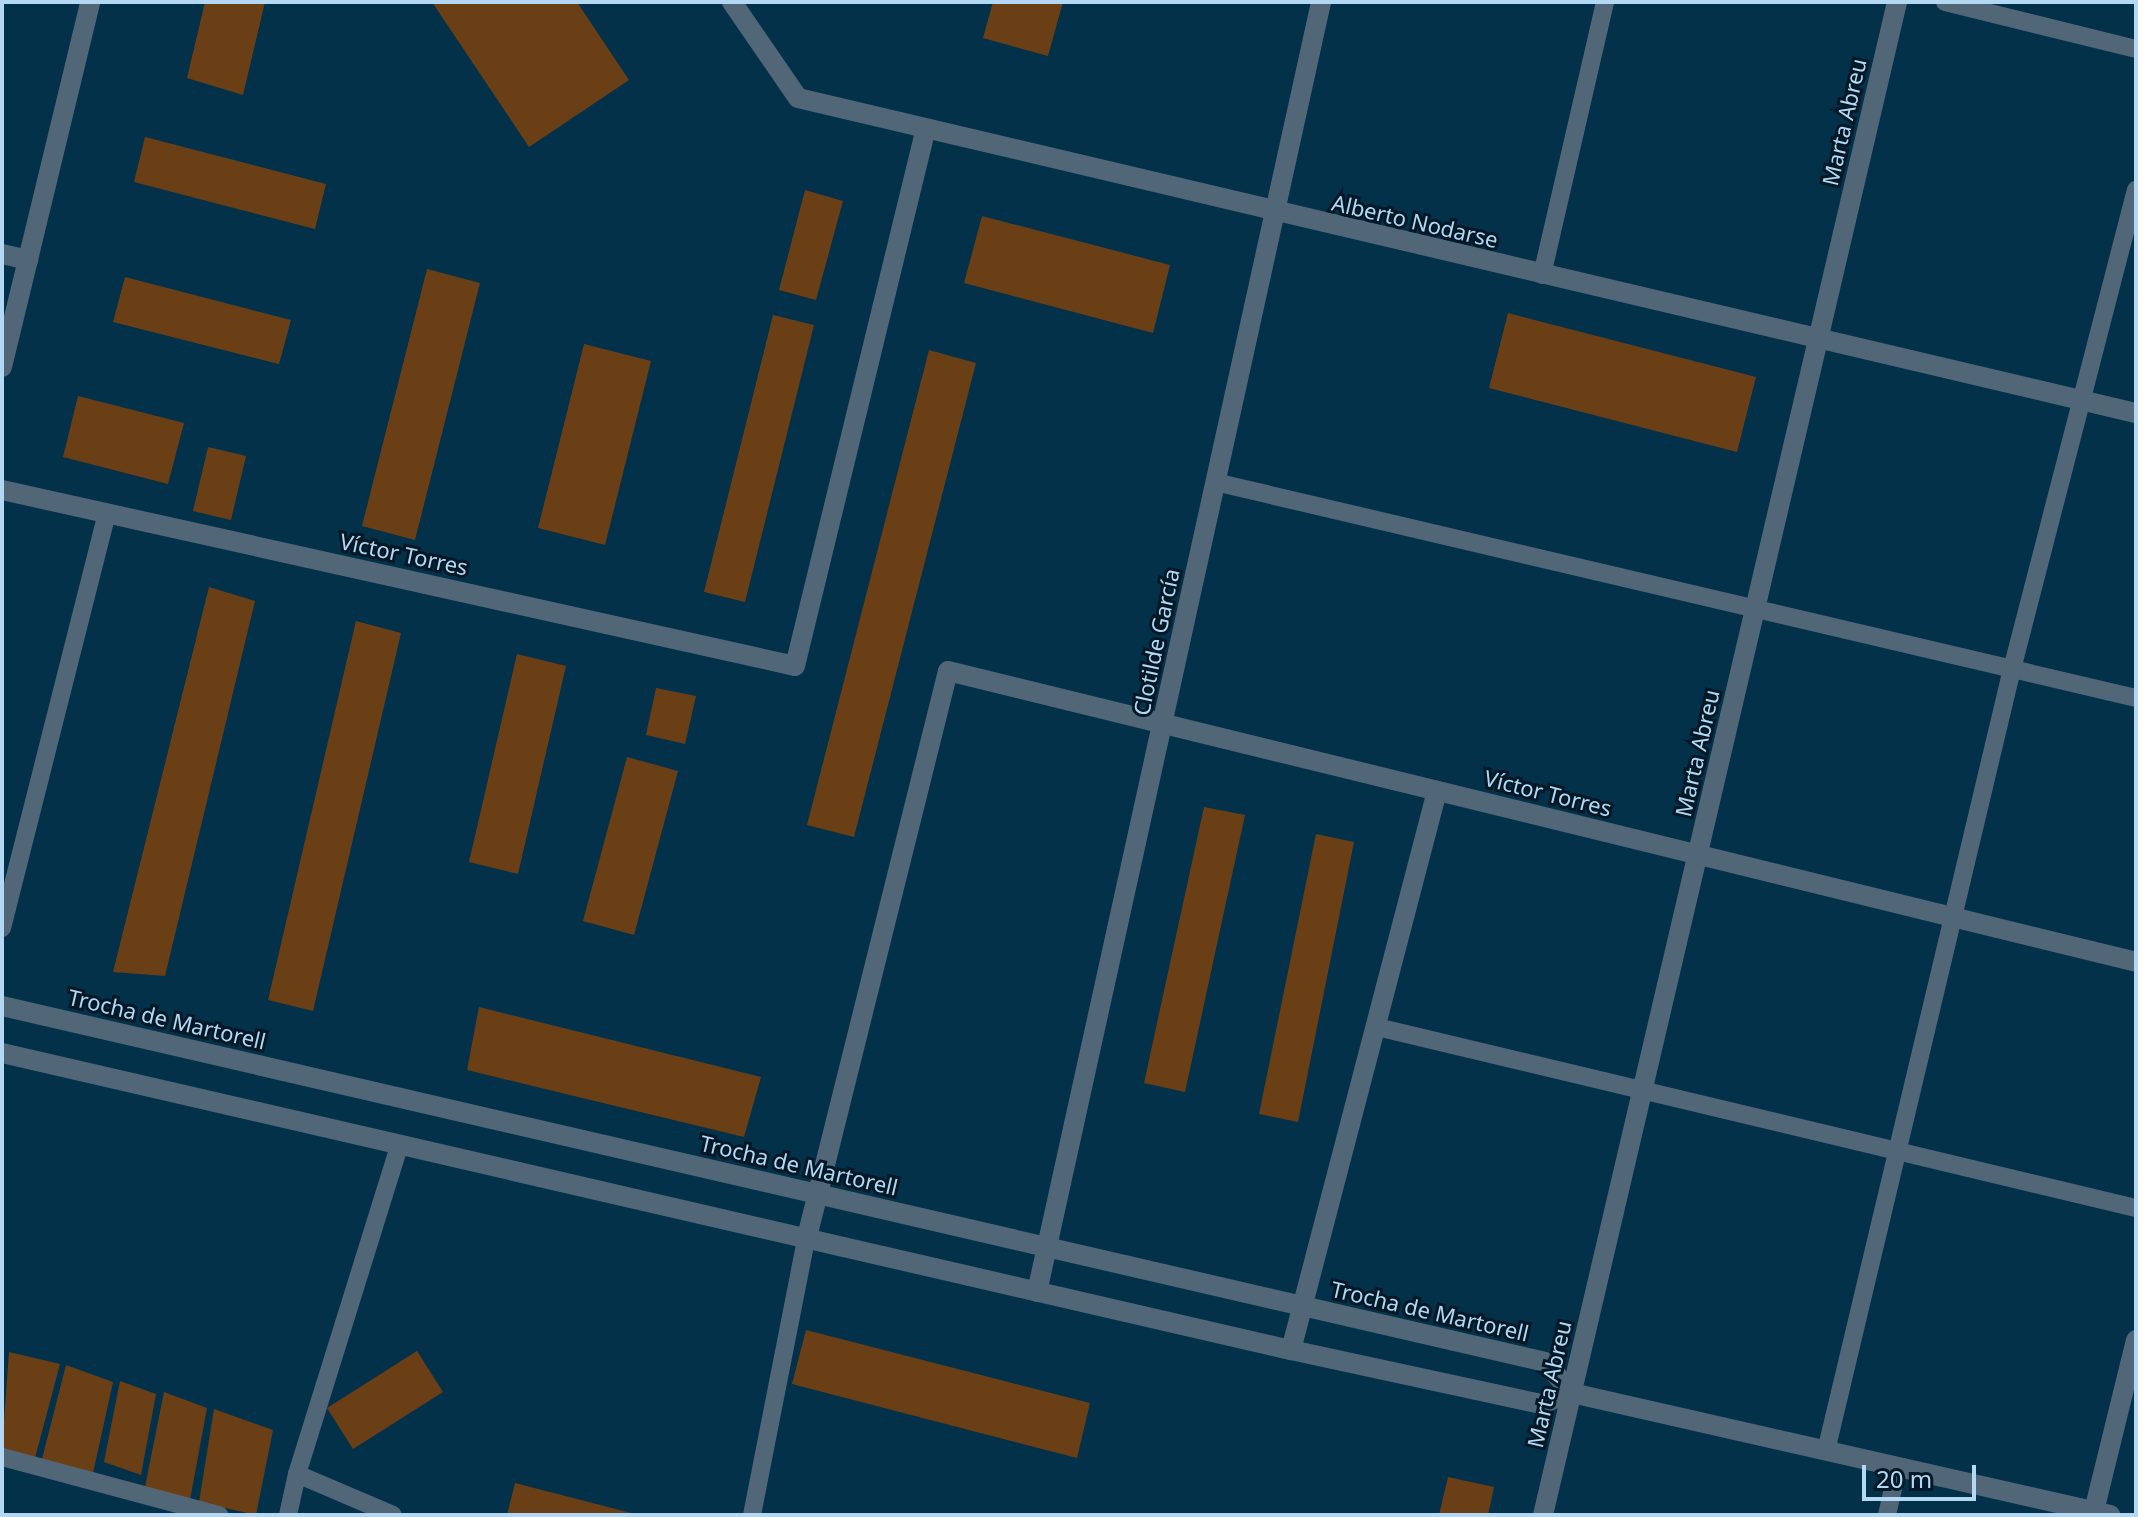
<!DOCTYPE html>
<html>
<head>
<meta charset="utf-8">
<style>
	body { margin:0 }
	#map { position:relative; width:2138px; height:1517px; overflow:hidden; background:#03314a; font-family:"Noto Sans",sans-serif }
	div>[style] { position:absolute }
	.building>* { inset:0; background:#6b3f16 }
	.service>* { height:18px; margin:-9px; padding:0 9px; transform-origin:9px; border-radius:9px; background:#516777 }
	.minor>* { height:20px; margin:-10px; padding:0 10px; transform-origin:10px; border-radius:10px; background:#516777 }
	.tertiary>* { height:20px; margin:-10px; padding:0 10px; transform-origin:10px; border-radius:10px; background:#516777 }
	span { translate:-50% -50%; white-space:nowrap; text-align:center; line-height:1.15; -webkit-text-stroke:6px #011827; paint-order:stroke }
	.street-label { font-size:22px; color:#b3d8f3 }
	.frame { position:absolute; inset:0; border:4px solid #b3d8f3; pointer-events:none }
	.scale { position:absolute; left:1862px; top:1465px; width:114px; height:36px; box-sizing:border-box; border:4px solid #b3d8f3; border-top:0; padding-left:10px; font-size:24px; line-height:28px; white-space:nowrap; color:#b3d8f3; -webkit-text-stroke:6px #011827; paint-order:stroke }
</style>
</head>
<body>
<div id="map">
	<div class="building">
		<div style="clip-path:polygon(205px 2px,265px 2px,243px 95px,187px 78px)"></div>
		<div style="clip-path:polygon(432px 2px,577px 2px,629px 80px,529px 147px)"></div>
		<div style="clip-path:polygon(993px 2px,1063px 2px,1048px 56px,983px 38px)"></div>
		<div style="clip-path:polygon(145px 137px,326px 184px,315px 229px,134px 182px)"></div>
		<div style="clip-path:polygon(805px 190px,843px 201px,816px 300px,779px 290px)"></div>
		<div style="clip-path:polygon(982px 216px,1170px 265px,1153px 333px,964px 283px)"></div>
		<div style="clip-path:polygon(427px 269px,480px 283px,415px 540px,362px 526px)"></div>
		<div style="clip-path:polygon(125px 277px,291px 320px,279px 364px,113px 322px)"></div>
		<div style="clip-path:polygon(1508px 313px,1756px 377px,1737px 452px,1489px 388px)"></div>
		<div style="clip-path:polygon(773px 315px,814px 325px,745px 602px,704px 592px)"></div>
		<div style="clip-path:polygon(584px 344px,651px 361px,605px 545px,538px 528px)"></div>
		<div style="clip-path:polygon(929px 350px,976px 363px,854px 837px,807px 825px)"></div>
		<div style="clip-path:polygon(78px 396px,184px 423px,168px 484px,63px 457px)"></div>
		<div style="clip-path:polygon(208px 447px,246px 456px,231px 520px,193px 511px)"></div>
		<div style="clip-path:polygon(209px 587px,255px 601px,165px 976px,113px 972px)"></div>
		<div style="clip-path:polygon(356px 621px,401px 633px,313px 1011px,268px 1000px)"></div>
		<div style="clip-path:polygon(517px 654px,566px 666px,518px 874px,469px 862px)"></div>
		<div style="clip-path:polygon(656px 688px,696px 696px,685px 744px,646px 735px)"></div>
		<div style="clip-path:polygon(627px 757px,678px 771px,634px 935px,583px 921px)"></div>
		<div style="clip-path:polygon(1204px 807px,1245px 815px,1185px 1092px,1144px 1083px)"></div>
		<div style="clip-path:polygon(1316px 834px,1354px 842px,1298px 1122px,1259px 1114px)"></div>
		<div style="clip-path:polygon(479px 1007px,761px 1077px,744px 1137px,467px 1070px)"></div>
		<div style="clip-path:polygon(806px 1330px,1090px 1403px,1077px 1458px,792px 1384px)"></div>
		<div style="clip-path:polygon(417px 1351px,443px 1392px,353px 1449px,327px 1408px)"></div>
		<div style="clip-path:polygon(9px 1352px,60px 1364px,35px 1458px,2px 1449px)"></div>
		<div style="clip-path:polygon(66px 1365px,113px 1382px,93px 1473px,42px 1459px)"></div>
		<div style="clip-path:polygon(120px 1381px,156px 1394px,141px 1475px,104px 1462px)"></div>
		<div style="clip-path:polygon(164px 1392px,207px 1408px,190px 1500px,145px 1487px)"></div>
		<div style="clip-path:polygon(214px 1409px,273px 1430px,256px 1515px,199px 1502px)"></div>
		<div style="clip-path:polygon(1448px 1477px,1494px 1487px,1488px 1515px,1439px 1515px)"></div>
		<div style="clip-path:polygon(515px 1483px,635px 1514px,635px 1515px,507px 1515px)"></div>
	</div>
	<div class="service">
		<div style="left:1945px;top:2px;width:197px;rotate:13.8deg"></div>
		<div style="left:1542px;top:275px;width:280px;rotate:-77deg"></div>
		<div style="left:1215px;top:482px;width:946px;rotate:13.2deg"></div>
		<div style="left:2px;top:928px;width:428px;rotate:-75.8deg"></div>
		<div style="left:1377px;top:1027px;width:780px;rotate:13.41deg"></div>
		<div style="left:1826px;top:1451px;width:804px;rotate:-76.62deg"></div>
		<div style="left:2012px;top:669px;width:495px;rotate:-75.5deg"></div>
		<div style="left:2px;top:1457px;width:225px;rotate:15deg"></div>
		<div style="left:297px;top:1474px;width:343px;rotate:-72.7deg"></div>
		<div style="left:288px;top:1515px;width:42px;rotate:-77.6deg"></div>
		<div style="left:297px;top:1474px;width:104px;rotate:23.1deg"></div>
		<div style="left:752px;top:1515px;width:279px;rotate:-78.9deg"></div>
		<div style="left:1887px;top:1515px;width:49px;rotate:-77.1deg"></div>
	</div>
	<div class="minor">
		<div style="left:732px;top:2px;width:116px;rotate:55.5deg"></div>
		<div style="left:798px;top:98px;width:1375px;rotate:13.25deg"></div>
		<div style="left:2px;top:254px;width:27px;rotate:13deg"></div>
		<div style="left:2px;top:367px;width:375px;rotate:-76.4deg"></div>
		<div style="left:2px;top:490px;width:812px;rotate:12.51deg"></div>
		<div style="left:795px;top:666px;width:550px;rotate:-76.32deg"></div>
		<div style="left:806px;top:1241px;width:587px;rotate:-76.01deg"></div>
		<div style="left:948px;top:671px;width:1223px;rotate:13.76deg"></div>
		<div style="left:1037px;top:1292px;width:1321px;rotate:-77.58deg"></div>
		<div style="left:1291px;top:1350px;width:578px;rotate:-75.36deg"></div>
		<div style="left:2094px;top:1511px;width:176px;rotate:-76.2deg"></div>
		<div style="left:1543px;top:1515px;width:1554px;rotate:-76.83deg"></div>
	</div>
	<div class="tertiary">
		<div style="left:2px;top:1006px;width:1584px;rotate:12.99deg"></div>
		<div style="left:1545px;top:1362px;width:41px;rotate:48.9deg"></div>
		<div style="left:2px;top:1053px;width:1323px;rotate:12.98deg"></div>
		<div style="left:1291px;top:1350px;width:255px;rotate:12.2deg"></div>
		<div style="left:1540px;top:1404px;width:34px;rotate:-19deg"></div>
		<div style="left:1572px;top:1393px;width:552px;rotate:12.78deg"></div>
	</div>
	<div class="street-label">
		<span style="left:1844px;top:122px;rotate:-77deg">Marta Abreu</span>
		<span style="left:1415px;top:221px;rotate:13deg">Alberto Nodarse</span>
		<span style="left:404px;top:554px;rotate:12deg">Víctor Torres</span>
		<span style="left:1156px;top:642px;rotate:-78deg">Clotilde García</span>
		<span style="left:1697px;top:753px;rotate:-77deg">Marta Abreu</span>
		<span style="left:1548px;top:793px;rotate:14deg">Víctor Torres</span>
		<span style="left:167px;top:1019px;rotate:13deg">Trocha de Martorell</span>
		<span style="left:799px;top:1165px;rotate:13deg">Trocha de Martorell</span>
		<span style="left:1430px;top:1311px;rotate:13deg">Trocha de Martorell</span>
		<span style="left:1549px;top:1384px;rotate:-77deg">Marta Abreu</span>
	</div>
	<div class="frame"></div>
	<div class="scale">20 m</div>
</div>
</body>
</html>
